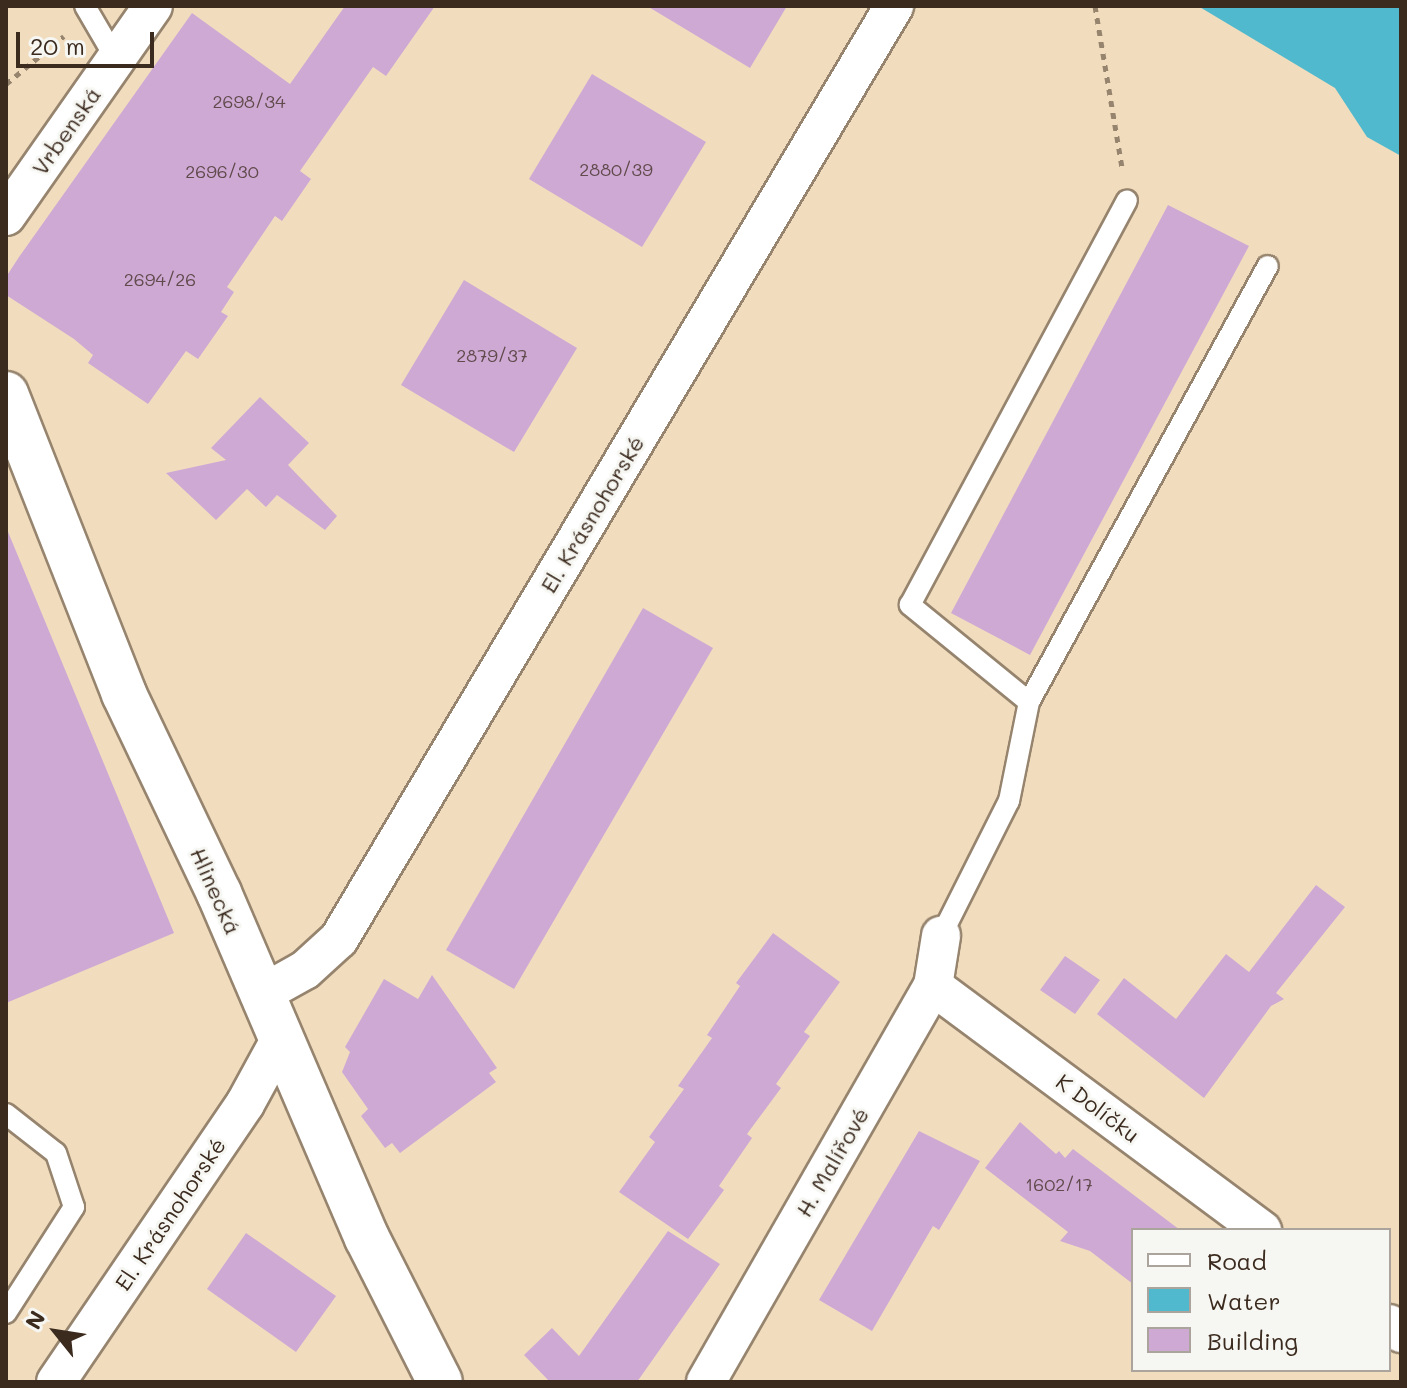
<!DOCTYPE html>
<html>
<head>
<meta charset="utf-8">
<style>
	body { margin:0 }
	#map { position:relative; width:1407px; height:1388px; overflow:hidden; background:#f1ddbe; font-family:Mali,sans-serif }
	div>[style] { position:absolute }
	.water>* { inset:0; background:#51b9ce }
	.building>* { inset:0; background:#cea9d4 }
	.path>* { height:5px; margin-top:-2.5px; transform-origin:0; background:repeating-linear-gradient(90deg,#96846e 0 6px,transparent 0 12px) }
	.roads { filter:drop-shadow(2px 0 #96846e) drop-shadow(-2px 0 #96846e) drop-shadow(0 2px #96846e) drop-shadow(0 -2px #96846e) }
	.lane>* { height:20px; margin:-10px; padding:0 10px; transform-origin:10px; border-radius:10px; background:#fff }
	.street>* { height:38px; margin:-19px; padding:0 19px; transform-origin:19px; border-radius:19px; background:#fff }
	.secondary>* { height:44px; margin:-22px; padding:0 22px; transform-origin:22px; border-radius:22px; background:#fff }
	span { translate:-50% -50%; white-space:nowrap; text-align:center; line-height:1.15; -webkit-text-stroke:6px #f6f6f2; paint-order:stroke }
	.number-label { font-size:18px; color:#604a4c }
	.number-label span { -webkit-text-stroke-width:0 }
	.street-label { font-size:22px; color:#3b2a1e }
	.frame { position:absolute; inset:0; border:8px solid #3b2a1e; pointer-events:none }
	.legend { position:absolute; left:1131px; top:1228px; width:260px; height:144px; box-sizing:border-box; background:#f6f6f2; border:2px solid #aba49d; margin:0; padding:10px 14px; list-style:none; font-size:24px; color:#3b2a1e }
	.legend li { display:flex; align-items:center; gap:16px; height:40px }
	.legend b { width:40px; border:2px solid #aba49d }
	.north { position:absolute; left:16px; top:1292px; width:80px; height:80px; -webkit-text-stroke:6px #f6f6f2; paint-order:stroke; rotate:300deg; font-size:22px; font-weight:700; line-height:32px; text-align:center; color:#3b2a1e }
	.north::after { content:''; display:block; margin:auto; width:28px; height:36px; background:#3b2a1e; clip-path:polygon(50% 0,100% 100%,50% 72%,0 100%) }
	.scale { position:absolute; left:16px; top:32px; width:138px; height:36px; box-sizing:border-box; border:4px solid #3b2a1e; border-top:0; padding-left:10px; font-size:24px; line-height:28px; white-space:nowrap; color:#3b2a1e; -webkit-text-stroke:6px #f6f6f2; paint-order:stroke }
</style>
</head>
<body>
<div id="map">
	<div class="water">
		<div style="clip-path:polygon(1198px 6px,1401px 6px,1401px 156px,1367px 137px,1335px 88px)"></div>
	</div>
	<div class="building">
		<div style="clip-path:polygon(345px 6px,435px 6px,386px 76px,373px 67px,300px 171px,311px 179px,282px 221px,275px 216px,227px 287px,234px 292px,221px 312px,228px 316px,198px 359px,186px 351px,148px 404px,88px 363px,93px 355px,74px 339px,6px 295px,6px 277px,19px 257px,192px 13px,290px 84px)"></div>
		<div style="clip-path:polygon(647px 6px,787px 6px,750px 68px)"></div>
		<div style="clip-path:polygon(592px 74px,706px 142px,642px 247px,529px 179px)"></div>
		<div style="clip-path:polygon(1168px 205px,1249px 246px,1030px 655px,951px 613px)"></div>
		<div style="clip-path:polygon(464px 280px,577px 348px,514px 452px,401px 385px)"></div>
		<div style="clip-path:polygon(260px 397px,309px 443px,288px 465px,337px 516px,325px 530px,277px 495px,266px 507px,247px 489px,216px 520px,166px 473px,226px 460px,211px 448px)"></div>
		<div style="clip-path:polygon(6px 527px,174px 933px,6px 1003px)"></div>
		<div style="clip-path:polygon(643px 608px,713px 648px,514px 989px,446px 950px)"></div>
		<div style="clip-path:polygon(1316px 885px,1345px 907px,1276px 993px,1284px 999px,1271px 1006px,1204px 1098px,1097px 1014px,1124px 978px,1176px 1019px,1226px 954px,1249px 972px)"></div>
		<div style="clip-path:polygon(773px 933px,840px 982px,804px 1032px,810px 1036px,776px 1084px,781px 1088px,747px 1134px,752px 1138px,719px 1186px,724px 1190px,688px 1239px,619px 1192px,655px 1142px,649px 1137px,684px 1089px,678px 1086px,712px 1038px,707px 1035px,740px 986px,736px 983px)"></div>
		<div style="clip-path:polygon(1065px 956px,1100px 980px,1075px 1014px,1040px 990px)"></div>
		<div style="clip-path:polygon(432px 975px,497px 1068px,489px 1073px,496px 1082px,400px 1153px,392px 1143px,385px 1148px,361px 1116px,368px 1109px,342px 1072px,350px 1052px,345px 1047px,384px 979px,418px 999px)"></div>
		<div style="clip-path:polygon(1020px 1122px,1056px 1154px,1059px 1151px,1065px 1158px,1073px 1149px,1180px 1230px,1133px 1230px,1133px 1284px,1090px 1251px,1060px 1241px,1068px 1232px,985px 1168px)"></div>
		<div style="clip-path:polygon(919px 1131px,980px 1161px,939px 1230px,933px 1226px,872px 1331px,819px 1300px)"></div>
		<div style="clip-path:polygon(668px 1231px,720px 1264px,637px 1382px,550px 1382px,524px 1355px,552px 1328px,579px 1356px)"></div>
		<div style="clip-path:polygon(246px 1233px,336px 1296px,296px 1352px,207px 1289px)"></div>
	</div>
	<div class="path">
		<div style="left:1095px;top:6px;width:164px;rotate:80.5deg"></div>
		<div style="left:6px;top:84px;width:75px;rotate:-39.6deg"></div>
	</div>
	<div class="roads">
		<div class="lane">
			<div style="left:85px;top:6px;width:61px;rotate:59.7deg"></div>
			<div style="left:1029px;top:702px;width:154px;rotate:-140.8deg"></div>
			<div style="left:910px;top:605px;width:459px;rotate:-61.8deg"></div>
			<div style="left:941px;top:936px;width:151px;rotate:-63.3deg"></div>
			<div style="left:1009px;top:801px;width:101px;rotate:-78.6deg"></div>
			<div style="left:1029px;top:702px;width:497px;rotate:-61.3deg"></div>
			<div style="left:6px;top:1114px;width:63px;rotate:38deg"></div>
			<div style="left:56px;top:1153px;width:57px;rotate:71.6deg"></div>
			<div style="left:74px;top:1207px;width:126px;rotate:122.7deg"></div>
		</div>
		<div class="street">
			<div style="left:6px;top:216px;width:256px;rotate:-55deg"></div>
			<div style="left:933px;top:986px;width:410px;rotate:36.6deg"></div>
			<div style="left:260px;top:995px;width:51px;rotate:-29.1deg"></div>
			<div style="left:305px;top:970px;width:46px;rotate:-42.4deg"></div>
			<div style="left:339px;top:939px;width:1086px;rotate:-59.25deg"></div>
			<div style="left:1389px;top:1324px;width:15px;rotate:37deg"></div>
			<div style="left:56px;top:1382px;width:336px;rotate:-55.8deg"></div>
			<div style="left:245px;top:1104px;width:71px;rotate:-61.3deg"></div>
			<div style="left:706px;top:1382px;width:456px;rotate:-60.2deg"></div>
			<div style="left:933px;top:986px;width:51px;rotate:-80.9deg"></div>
		</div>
		<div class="secondary">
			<div style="left:6px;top:394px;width:322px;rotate:68.5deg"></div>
			<div style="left:124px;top:694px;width:221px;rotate:64.5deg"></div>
			<div style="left:219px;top:893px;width:375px;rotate:66.8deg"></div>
			<div style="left:367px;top:1238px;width:161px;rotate:63.1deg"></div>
		</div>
	</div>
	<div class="number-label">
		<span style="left:249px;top:101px">2698/34</span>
		<span style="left:616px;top:169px">2880/39</span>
		<span style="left:222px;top:171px">2696/30</span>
		<span style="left:160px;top:279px">2694/26</span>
		<span style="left:492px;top:355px">2879/37</span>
		<span style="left:1059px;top:1184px">1602/17</span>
	</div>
	<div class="street-label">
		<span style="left:66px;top:131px;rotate:-55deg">Vrbenská</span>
		<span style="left:592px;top:514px;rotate:-59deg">El. Krásnohorské</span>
		<span style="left:216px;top:891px;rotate:66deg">Hlinecká</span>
		<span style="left:1098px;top:1108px;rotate:37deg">K Dolíčku</span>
		<span style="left:832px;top:1162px;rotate:-60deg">H. Malířové</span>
		<span style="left:170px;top:1214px;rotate:-56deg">El. Krásnohorské</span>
	</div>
	<div class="frame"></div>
	<ul class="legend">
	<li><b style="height:10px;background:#fff"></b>Road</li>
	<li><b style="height:22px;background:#51b9ce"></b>Water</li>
	<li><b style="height:22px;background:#cea9d4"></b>Building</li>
	</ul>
	<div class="north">N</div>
	<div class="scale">20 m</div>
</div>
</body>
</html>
